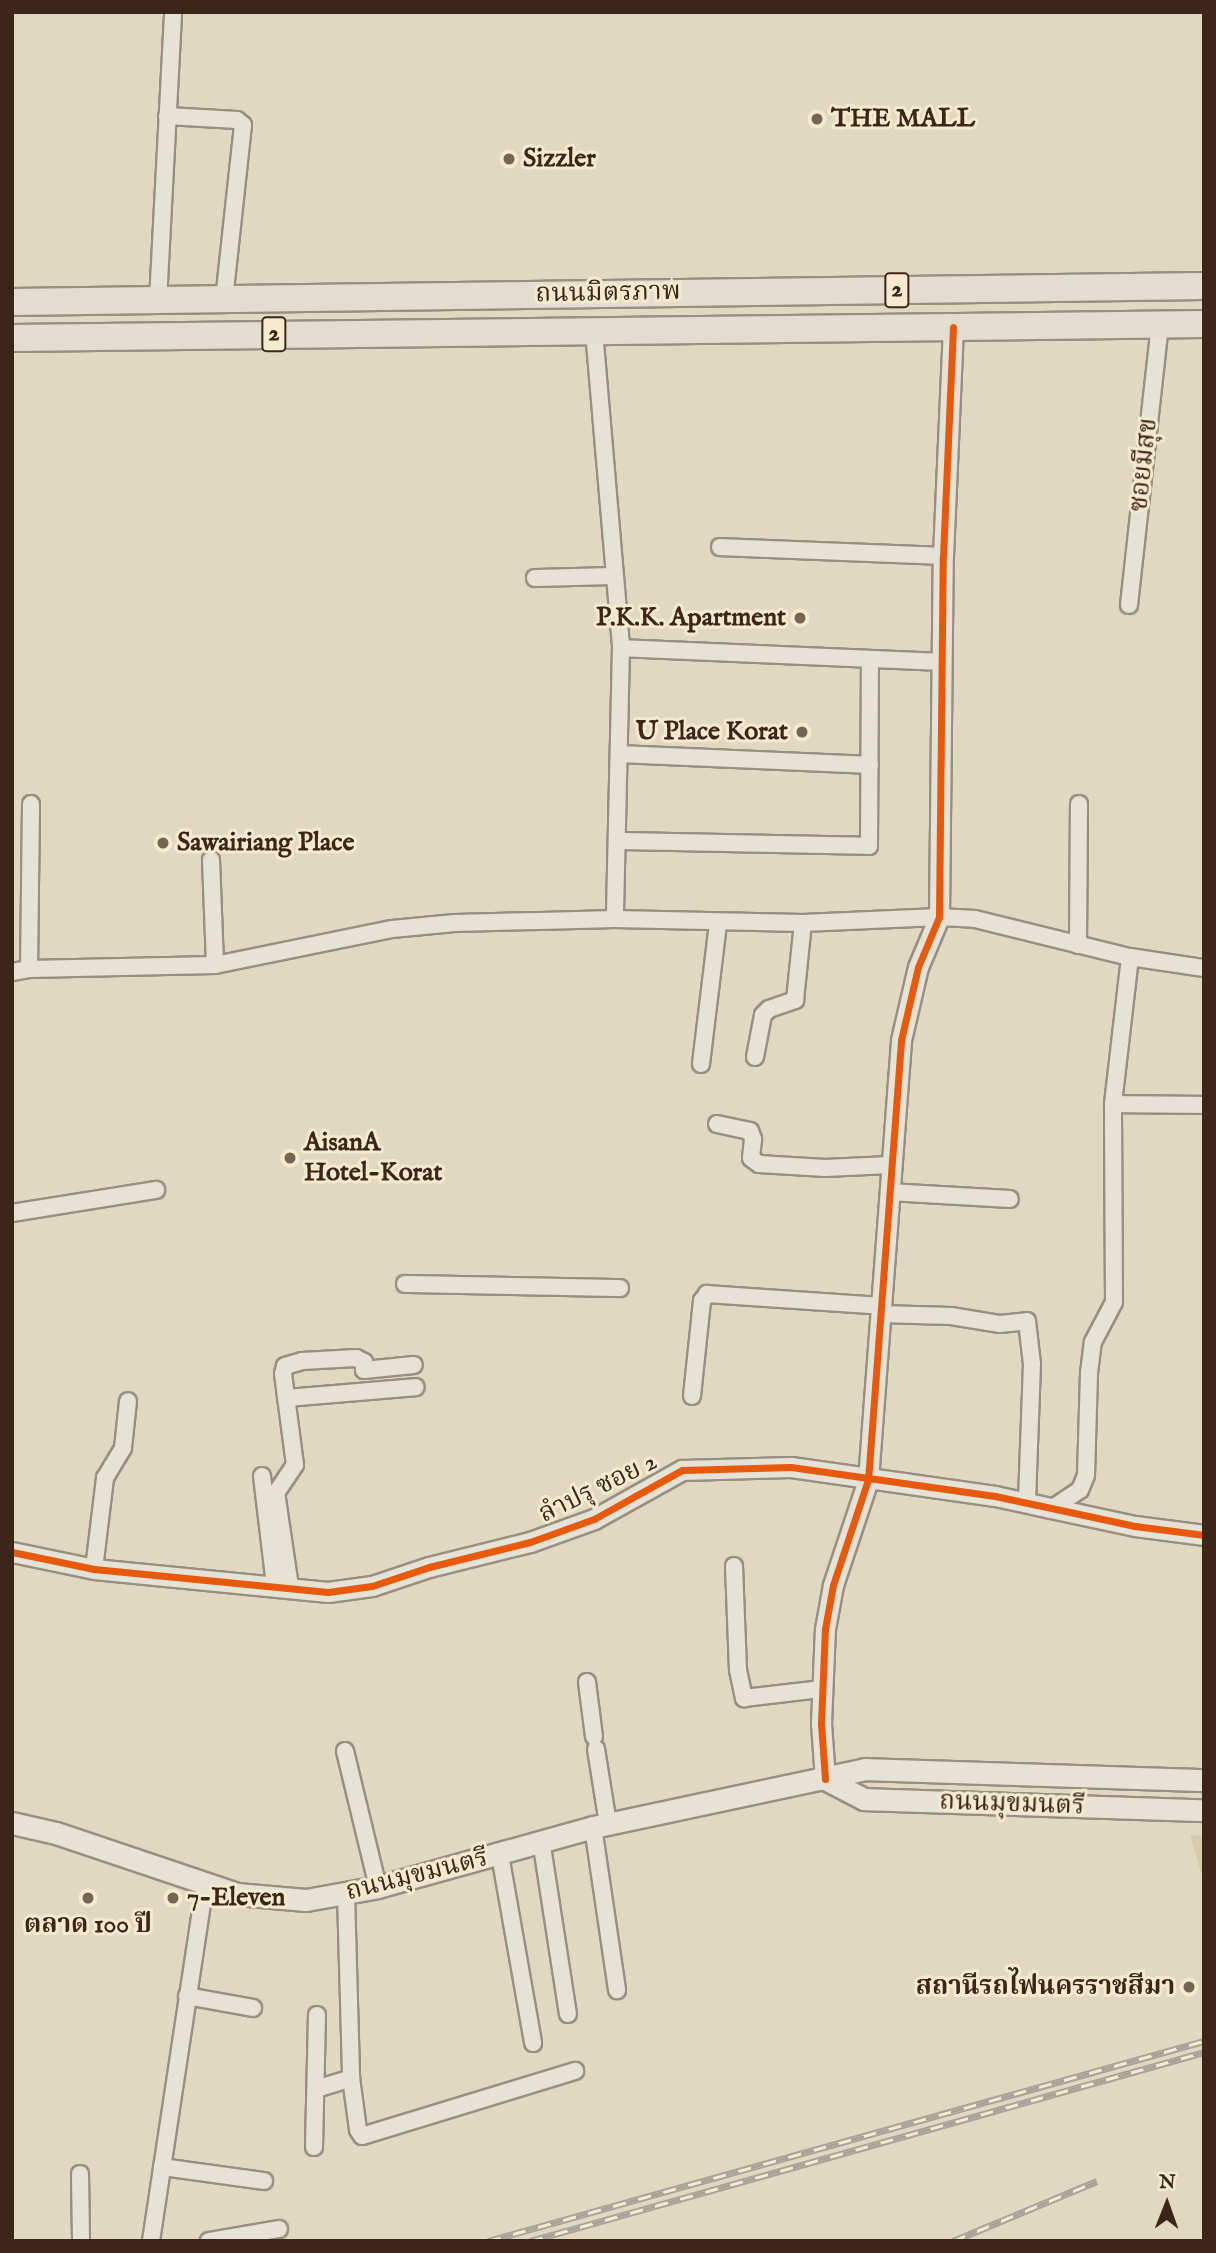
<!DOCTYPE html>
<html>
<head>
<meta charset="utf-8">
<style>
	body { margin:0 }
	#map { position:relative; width:1216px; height:2253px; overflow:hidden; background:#e1d8c1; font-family:"IM FELL English","Noto Serif Thai",serif }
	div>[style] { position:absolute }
	.green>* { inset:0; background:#d8caac }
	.roads { filter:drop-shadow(2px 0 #988f81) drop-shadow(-2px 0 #988f81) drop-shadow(0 2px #988f81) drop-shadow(0 -2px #988f81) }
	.minor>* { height:16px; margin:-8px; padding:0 8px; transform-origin:8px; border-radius:8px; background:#e7e2d6 }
	.tertiary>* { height:19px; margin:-9.5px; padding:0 9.5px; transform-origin:9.5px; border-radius:9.5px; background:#e7e2d6 }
	.secondary>* { height:21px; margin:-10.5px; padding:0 10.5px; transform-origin:10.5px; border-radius:10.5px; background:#e7e2d6 }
	.trunk>* { height:26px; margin:-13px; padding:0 13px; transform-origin:13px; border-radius:13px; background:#e3ddd0 }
	.rail>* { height:7px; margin-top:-3.5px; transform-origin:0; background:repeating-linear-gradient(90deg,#f4eace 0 13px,#a9a299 0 26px); box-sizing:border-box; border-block:2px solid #a9a299 }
	.cycleway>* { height:7px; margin:-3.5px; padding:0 3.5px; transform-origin:3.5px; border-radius:3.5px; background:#e8590c }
	.dots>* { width:19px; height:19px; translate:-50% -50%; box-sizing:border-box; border:4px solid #f4eace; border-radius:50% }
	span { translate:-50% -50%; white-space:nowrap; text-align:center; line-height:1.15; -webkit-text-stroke:6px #f4eace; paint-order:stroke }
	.shield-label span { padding:2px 5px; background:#f4eace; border:2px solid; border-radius:5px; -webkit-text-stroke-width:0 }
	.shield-label { font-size:24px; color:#3d251a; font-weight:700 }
	.poi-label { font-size:26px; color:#3d251a; font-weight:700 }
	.left { translate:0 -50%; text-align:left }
	.right { translate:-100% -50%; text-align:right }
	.street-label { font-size:26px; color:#3d251a }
	.frame { position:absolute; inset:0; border:14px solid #3d251a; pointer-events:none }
	.north { position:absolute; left:1132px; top:2169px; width:70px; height:70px; -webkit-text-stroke:5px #f4eace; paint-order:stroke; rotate:1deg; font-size:19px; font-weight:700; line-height:28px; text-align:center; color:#3d251a }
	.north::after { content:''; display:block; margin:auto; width:24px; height:32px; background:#3d251a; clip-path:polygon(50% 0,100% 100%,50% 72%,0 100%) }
</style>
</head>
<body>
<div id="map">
	<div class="green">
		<div style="clip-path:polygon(1190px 1835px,1204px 1836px,1204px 1882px)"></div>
	</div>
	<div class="roads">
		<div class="minor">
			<div style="left:167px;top:116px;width:70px;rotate:3.3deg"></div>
			<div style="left:237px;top:120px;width:8px;rotate:40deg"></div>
			<div style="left:243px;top:125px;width:176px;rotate:96.2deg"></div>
			<div style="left:158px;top:301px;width:289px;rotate:-87deg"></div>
			<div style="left:594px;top:331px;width:318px;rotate:85.1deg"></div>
			<div style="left:621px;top:648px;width:271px;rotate:91.3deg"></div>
			<div style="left:720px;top:547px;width:223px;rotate:2.3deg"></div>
			<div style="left:535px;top:578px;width:79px;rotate:-1.5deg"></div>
			<div style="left:1129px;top:605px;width:282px;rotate:-83.7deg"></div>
			<div style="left:621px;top:648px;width:320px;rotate:2.5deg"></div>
			<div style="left:621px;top:754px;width:249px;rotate:2.5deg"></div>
			<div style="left:618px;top:841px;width:251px;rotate:1.1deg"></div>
			<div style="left:869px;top:846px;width:187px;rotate:-89.7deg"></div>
			<div style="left:211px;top:860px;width:105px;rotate:87.8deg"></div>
			<div style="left:1078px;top:945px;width:141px;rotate:-89.6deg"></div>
			<div style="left:29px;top:969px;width:165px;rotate:-89.3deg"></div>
			<div style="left:12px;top:972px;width:17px;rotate:-10deg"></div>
			<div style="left:29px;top:969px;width:186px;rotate:-1.2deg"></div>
			<div style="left:215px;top:965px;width:181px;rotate:-11.5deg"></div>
			<div style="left:392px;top:929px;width:63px;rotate:-5.4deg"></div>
			<div style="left:455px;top:923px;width:160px;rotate:-1.4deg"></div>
			<div style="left:615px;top:919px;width:188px;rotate:1.2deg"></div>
			<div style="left:803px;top:923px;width:136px;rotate:-2.5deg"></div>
			<div style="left:939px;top:917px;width:36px;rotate:3deg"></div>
			<div style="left:975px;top:919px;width:160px;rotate:13.8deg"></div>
			<div style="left:1130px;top:957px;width:75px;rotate:8.5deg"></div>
			<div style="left:755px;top:1057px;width:43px;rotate:-79.2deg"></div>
			<div style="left:763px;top:1015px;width:8px;rotate:-45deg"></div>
			<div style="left:769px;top:1009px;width:28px;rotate:-19deg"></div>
			<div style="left:795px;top:1000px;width:77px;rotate:-84.1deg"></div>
			<div style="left:701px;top:1064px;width:141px;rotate:-83.1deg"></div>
			<div style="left:1113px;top:1104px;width:91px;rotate:0.6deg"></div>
			<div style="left:717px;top:1124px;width:34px;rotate:12deg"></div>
			<div style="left:750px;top:1131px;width:9px;rotate:69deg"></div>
			<div style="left:753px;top:1139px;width:19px;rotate:96deg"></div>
			<div style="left:751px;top:1158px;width:10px;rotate:37deg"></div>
			<div style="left:759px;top:1164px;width:66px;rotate:3.5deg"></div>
			<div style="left:825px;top:1168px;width:65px;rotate:-2.6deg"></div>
			<div style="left:889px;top:1192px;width:121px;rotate:3.3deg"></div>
			<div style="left:12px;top:1213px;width:146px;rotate:-9.1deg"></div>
			<div style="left:405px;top:1284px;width:215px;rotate:1.1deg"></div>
			<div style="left:880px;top:1314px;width:71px;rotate:1.6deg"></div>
			<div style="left:951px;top:1316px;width:50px;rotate:9.3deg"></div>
			<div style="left:1000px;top:1324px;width:27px;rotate:-6deg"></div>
			<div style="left:1027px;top:1321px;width:43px;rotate:83.4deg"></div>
			<div style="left:1032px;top:1364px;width:138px;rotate:92.1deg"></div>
			<div style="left:692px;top:1396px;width:96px;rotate:-84deg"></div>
			<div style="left:702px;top:1301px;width:9px;rotate:-54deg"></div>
			<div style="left:707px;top:1294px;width:174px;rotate:3.9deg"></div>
			<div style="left:286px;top:1398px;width:130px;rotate:-4.8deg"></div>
			<div style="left:262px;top:1476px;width:110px;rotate:83.2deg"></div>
			<div style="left:1050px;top:1510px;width:36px;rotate:-34deg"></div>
			<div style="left:1080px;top:1490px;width:16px;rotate:-68deg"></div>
			<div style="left:1086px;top:1475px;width:102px;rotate:-88.3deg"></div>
			<div style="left:1089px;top:1373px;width:31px;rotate:-83deg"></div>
			<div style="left:1093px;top:1342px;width:45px;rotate:-62.3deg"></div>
			<div style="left:1114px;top:1302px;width:198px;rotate:-90.3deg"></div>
			<div style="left:1113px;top:1104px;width:148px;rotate:-83.4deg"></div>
			<div style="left:734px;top:1566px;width:104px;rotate:87.8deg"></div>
			<div style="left:738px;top:1670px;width:29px;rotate:78deg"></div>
			<div style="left:744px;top:1698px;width:79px;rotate:-6.6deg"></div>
			<div style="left:94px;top:1569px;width:92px;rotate:-83.1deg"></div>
			<div style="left:105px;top:1478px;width:35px;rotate:-59deg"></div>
			<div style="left:123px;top:1448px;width:47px;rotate:-83.9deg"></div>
			<div style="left:290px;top:1587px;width:89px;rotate:-98.4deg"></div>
			<div style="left:277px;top:1499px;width:6px;rotate:-99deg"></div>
			<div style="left:276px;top:1493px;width:34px;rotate:-56deg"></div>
			<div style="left:295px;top:1465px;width:92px;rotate:-97.5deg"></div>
			<div style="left:283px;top:1374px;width:8px;rotate:-76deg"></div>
			<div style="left:285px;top:1366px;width:18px;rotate:-16deg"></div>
			<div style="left:302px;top:1361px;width:54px;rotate:-3.2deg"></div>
			<div style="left:356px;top:1358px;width:9px;rotate:27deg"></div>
			<div style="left:364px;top:1362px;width:8px;rotate:90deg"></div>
			<div style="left:364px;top:1370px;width:50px;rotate:-5.7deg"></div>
			<div style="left:587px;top:1682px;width:55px;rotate:82.7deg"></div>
			<div style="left:596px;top:1749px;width:76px;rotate:80.9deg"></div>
			<div style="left:345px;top:1751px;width:140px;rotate:76.4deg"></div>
			<div style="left:593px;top:1827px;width:165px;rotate:81.6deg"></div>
			<div style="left:541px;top:1840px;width:176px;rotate:81.2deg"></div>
			<div style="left:500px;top:1855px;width:191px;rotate:80deg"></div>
			<div style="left:346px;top:1894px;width:184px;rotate:88.4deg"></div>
			<div style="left:351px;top:2078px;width:52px;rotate:82.3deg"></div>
			<div style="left:358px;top:2130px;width:7px;rotate:56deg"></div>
			<div style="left:362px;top:2136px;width:223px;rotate:-17deg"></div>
			<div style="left:187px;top:1996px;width:67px;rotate:10.3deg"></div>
			<div style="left:316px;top:2089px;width:37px;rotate:-17deg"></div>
			<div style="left:314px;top:2147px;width:132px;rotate:-88.7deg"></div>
			<div style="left:162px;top:2167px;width:103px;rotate:7.8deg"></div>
			<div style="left:80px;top:2174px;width:67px;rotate:89.1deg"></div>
			<div style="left:151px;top:2241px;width:361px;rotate:-81.4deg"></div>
			<div style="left:209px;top:2241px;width:71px;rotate:-9.7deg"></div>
		</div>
		<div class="tertiary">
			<div style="left:12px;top:1552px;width:84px;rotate:11.7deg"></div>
			<div style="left:94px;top:1569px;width:235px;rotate:5.6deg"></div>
			<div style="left:328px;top:1592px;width:44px;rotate:-7.8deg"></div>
			<div style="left:372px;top:1586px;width:60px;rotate:-18.4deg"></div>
			<div style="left:429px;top:1567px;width:104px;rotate:-13.9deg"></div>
			<div style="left:530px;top:1542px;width:68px;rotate:-19.8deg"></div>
			<div style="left:594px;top:1519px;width:101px;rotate:-29.1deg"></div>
			<div style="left:682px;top:1470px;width:109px;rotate:-1.6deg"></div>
			<div style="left:791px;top:1467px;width:206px;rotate:8.1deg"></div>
			<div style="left:995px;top:1496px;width:143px;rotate:12.1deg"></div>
			<div style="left:1135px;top:1526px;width:70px;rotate:7.4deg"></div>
			<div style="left:825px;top:1779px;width:56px;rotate:-94.1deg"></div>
			<div style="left:821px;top:1723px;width:94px;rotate:-87.6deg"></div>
			<div style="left:825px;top:1629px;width:45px;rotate:-79.7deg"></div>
			<div style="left:833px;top:1585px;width:111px;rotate:-71.6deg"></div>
			<div style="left:868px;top:1480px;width:441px;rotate:-85.7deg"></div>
			<div style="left:901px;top:1040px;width:75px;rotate:-76.9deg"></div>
			<div style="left:918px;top:967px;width:54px;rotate:-67.2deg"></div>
			<div style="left:939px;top:917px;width:361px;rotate:-89.4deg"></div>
			<div style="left:943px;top:556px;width:229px;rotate:-87.5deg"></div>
		</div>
		<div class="secondary">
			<div style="left:825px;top:1779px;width:44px;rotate:27.1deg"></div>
			<div style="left:864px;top:1799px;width:340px;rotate:1.9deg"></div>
			<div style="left:12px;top:1823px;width:45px;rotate:12.8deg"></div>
			<div style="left:56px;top:1833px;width:191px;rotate:18.6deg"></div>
			<div style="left:237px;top:1894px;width:69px;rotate:5deg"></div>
			<div style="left:306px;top:1900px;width:73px;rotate:-10.2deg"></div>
			<div style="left:378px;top:1887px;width:223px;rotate:-15.6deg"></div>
			<div style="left:593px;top:1827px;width:278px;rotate:-12deg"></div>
			<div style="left:865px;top:1769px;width:339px;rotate:1.9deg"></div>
		</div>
		<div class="trunk">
			<div style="left:12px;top:302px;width:1192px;rotate:-0.77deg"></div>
			<div style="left:12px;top:338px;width:1192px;rotate:-0.67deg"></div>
		</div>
	</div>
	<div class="rail">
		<div style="left:488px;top:2241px;width:743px;rotate:-15.61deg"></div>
		<div style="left:530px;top:2241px;width:700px;rotate:-15.66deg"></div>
		<div style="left:953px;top:2241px;width:156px;rotate:-22.6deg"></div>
	</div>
	<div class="cycleway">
		<div style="left:12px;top:1552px;width:84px;rotate:11.7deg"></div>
		<div style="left:94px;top:1569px;width:235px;rotate:5.6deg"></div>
		<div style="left:328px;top:1592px;width:44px;rotate:-7.8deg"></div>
		<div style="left:372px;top:1586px;width:60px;rotate:-18.4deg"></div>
		<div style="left:429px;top:1567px;width:104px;rotate:-13.9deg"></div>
		<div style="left:530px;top:1542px;width:68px;rotate:-19.8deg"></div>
		<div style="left:594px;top:1519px;width:101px;rotate:-29.1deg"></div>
		<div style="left:682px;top:1470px;width:109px;rotate:-1.6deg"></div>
		<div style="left:791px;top:1467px;width:206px;rotate:8.1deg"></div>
		<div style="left:995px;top:1496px;width:143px;rotate:12.1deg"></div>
		<div style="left:1135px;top:1526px;width:70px;rotate:7.4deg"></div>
		<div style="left:825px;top:1779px;width:56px;rotate:-94.1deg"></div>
		<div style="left:821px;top:1723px;width:94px;rotate:-87.6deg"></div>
		<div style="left:825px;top:1629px;width:45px;rotate:-79.7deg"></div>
		<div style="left:833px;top:1585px;width:111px;rotate:-71.6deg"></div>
		<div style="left:868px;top:1480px;width:441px;rotate:-85.7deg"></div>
		<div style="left:901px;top:1040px;width:75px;rotate:-76.9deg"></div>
		<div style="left:918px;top:967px;width:54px;rotate:-67.2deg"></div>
		<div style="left:939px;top:917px;width:361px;rotate:-89.4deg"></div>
		<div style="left:943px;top:556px;width:229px;rotate:-87.5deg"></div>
	</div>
	<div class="dots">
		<div style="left:817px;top:119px;background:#766454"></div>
		<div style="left:509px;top:159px;background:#766454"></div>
		<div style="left:800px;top:618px;background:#766454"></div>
		<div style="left:802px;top:732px;background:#766454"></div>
		<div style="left:163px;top:843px;background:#766454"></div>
		<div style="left:290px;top:1158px;background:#766454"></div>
		<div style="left:88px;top:1898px;background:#766454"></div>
		<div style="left:173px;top:1898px;background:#766454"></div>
		<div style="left:1189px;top:1987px;background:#766454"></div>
	</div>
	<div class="shield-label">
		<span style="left:897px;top:290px">2</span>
		<span style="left:274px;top:334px">2</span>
	</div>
	<div class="poi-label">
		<span class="left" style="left:831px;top:119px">THE MALL</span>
		<span class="left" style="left:523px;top:159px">Sizzler</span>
		<span class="right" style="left:786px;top:618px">P.K.K. Apartment</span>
		<span class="right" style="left:788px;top:732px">U Place Korat</span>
		<span class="left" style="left:177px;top:843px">Sawairiang Place</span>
		<span class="left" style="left:304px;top:1158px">AisanA<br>Hotel-Korat</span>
		<span class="left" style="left:187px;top:1898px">7-Eleven</span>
		<span style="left:88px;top:1925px">ตลาด 100 ปี</span>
		<span class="right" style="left:1175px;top:1987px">สถานีรถไฟนครราชสีมา</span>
	</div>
	<div class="street-label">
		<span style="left:608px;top:293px;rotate:-1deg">ถนนมิตรภาพ</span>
		<span style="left:1144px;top:465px;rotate:-84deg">ซอยมีสุข</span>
		<span style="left:598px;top:1488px;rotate:-26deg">ลำปรุ ซอย 2</span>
		<span style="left:1012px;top:1804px;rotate:2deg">ถนนมุขมนตรี</span>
		<span style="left:417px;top:1875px;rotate:-14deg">ถนนมุขมนตรี</span>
	</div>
	<div class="frame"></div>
	<div class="north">N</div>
</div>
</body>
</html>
